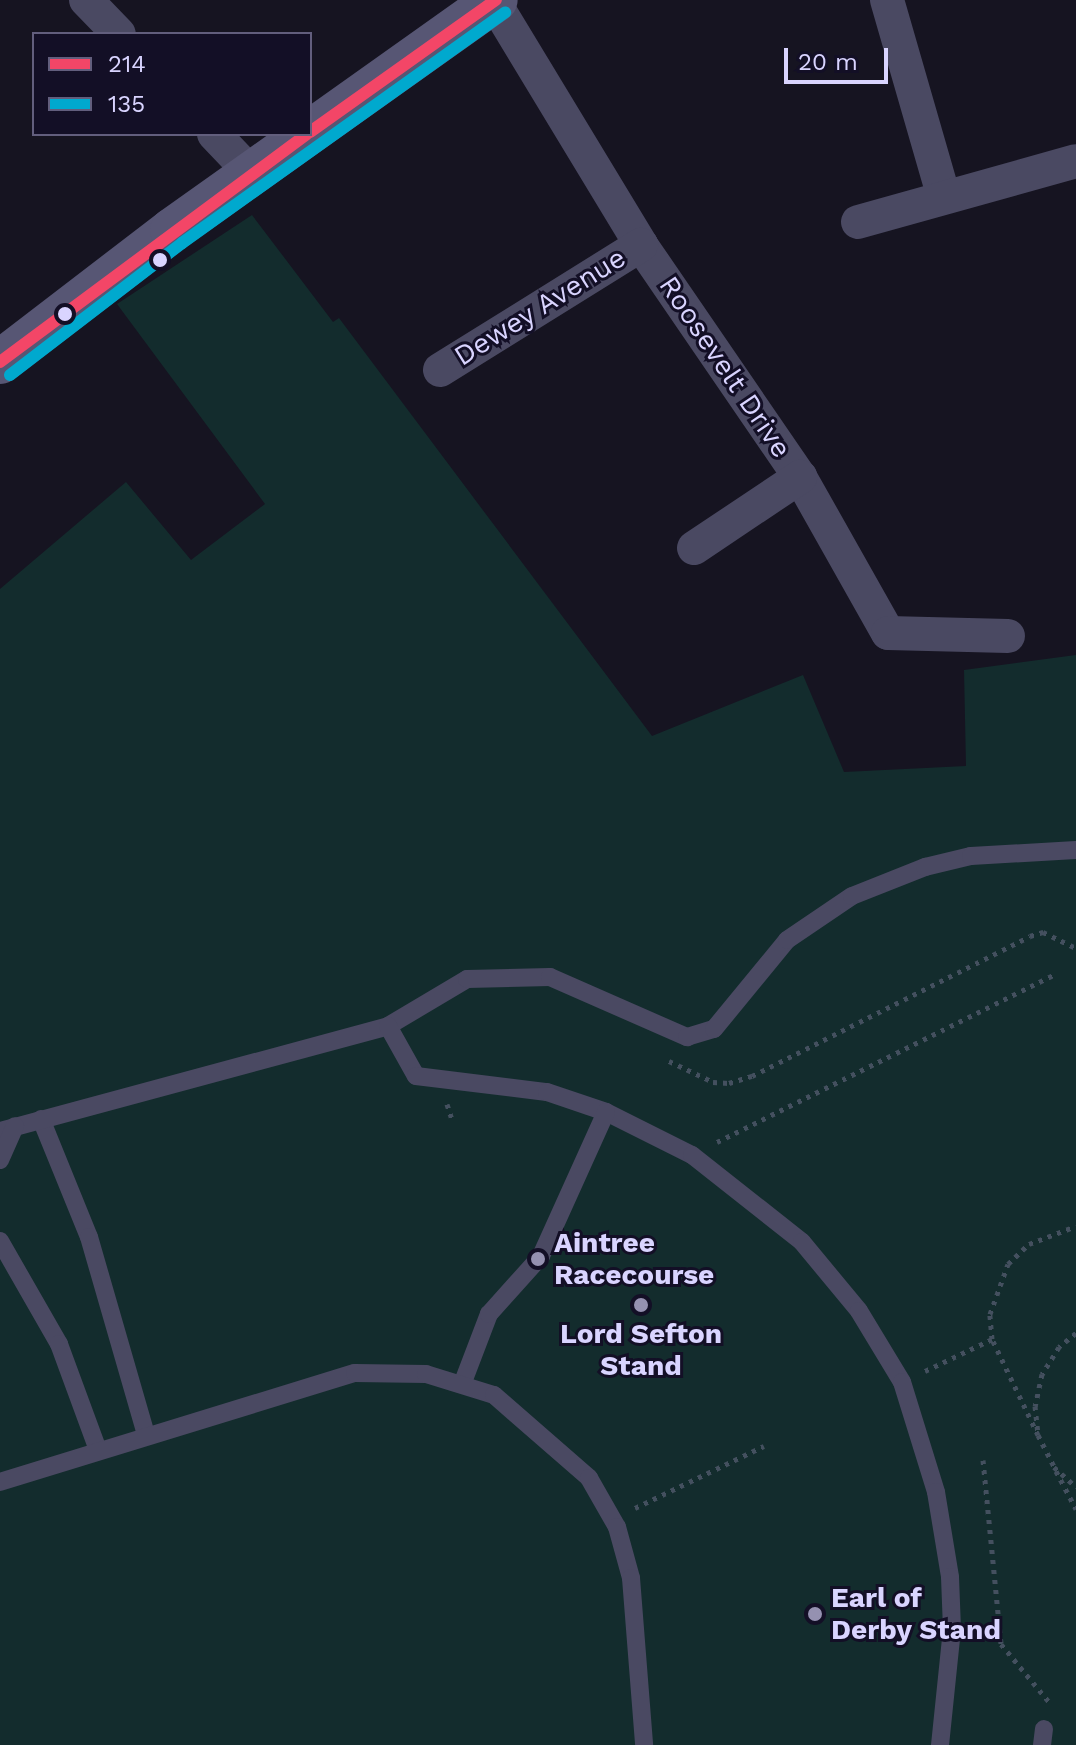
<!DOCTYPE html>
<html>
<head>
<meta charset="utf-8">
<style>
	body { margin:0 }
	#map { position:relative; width:1076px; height:1745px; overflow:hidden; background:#161421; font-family:"Work Sans",sans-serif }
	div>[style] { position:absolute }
	.green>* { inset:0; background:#132c2d }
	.path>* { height:5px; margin-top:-2.5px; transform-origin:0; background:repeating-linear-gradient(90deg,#44505f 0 4px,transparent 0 10px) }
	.lane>* { height:18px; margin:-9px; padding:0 9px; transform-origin:9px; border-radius:9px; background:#4a4962 }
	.street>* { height:34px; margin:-17px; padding:0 17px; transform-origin:17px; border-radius:17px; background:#4a4962 }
	.secondary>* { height:44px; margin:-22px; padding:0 22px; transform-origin:22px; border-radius:22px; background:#575674 }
	.bus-1>* { height:12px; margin:-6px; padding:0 6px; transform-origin:6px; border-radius:6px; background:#f34667 }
	.bus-2>* { height:12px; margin:-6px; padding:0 6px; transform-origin:6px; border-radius:6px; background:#00a9ce }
	.dots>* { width:22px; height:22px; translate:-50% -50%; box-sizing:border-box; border:4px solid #130f26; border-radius:50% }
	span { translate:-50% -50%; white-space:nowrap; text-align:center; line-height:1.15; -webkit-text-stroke:6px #130f26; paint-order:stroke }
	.street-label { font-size:28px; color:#d9d4ff }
	.poi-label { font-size:28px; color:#d9d4ff; font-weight:700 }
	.left { translate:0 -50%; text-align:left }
	.legend { position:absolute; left:32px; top:32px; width:280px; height:104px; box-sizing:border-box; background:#130f26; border:2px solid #625e7d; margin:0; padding:10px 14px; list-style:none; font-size:24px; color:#d9d4ff }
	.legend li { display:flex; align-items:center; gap:16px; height:40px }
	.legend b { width:40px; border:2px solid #625e7d }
	.scale { position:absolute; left:784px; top:48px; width:104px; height:36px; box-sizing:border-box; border:4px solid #d9d4ff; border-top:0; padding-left:10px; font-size:24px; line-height:28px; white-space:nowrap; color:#d9d4ff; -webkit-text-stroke:6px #130f26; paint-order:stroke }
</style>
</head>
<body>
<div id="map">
	<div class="green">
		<div style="clip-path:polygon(252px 215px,333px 322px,339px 318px,652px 736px,803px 675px,844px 772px,966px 766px,964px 670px,1076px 655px,1076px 1745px,0 1745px,0 589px,126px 482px,191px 560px,265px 504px,117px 304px)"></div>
	</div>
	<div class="path">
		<div style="left:669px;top:1061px;width:49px;rotate:25.5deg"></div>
		<div style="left:713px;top:1082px;width:16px;rotate:4deg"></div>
		<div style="left:729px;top:1083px;width:24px;rotate:-17deg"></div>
		<div style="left:752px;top:1076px;width:311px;rotate:-26.7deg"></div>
		<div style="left:1030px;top:936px;width:14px;rotate:-17deg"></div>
		<div style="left:1043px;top:932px;width:37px;rotate:26deg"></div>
		<div style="left:447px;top:1104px;width:16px;rotate:72deg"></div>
		<div style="left:717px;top:1142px;width:375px;rotate:-26.4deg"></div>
		<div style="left:1076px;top:1333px;width:22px;rotate:141deg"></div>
		<div style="left:1059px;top:1347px;width:32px;rotate:122deg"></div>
		<div style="left:1042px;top:1374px;width:33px;rotate:102deg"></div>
		<div style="left:1035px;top:1406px;width:29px;rotate:84deg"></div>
		<div style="left:1038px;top:1435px;width:36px;rotate:63deg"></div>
		<div style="left:1054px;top:1467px;width:30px;rotate:42deg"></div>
		<div style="left:925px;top:1371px;width:74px;rotate:-25.5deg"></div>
		<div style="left:1038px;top:1435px;width:106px;rotate:-115.6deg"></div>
		<div style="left:992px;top:1339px;width:25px;rotate:-95deg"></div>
		<div style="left:990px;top:1314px;width:53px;rotate:-70.2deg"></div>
		<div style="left:1008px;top:1264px;width:29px;rotate:-44deg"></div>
		<div style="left:1029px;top:1244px;width:50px;rotate:-21deg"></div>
		<div style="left:983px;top:1460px;width:185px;rotate:84.4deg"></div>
		<div style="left:1001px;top:1644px;width:77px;rotate:50.3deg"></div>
		<div style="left:1056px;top:1471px;width:43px;rotate:62.2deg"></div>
		<div style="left:635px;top:1508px;width:143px;rotate:-25.7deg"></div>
	</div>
	<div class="lane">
		<div style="left:388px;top:1026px;width:92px;rotate:-30.7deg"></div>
		<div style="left:467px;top:979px;width:83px;rotate:-1.4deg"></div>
		<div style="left:550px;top:977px;width:150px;rotate:23.7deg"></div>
		<div style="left:687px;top:1037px;width:28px;rotate:-17deg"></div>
		<div style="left:714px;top:1029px;width:115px;rotate:-50.6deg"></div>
		<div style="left:787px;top:940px;width:78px;rotate:-34.1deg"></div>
		<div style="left:852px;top:896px;width:79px;rotate:-21.7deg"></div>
		<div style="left:925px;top:867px;width:47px;rotate:-13.4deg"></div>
		<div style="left:971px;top:856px;width:105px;rotate:-3.3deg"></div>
		<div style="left:41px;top:1119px;width:127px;rotate:67.9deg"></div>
		<div style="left:89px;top:1237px;width:205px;rotate:73.9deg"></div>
		<div style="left:0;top:1131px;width:402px;rotate:-15.1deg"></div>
		<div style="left:388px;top:1026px;width:57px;rotate:60.8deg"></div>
		<div style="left:416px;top:1076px;width:132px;rotate:7deg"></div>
		<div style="left:547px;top:1092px;width:62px;rotate:18.7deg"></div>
		<div style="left:606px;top:1112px;width:96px;rotate:26.6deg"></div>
		<div style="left:692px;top:1155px;width:140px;rotate:38.3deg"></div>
		<div style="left:802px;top:1242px;width:89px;rotate:50.4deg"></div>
		<div style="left:859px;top:1311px;width:83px;rotate:58.8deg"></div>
		<div style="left:902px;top:1382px;width:115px;rotate:72.8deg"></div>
		<div style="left:936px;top:1492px;width:86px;rotate:80.6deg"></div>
		<div style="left:950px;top:1577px;width:52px;rotate:87.8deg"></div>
		<div style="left:952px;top:1629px;width:117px;rotate:95.9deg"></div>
		<div style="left:0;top:1160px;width:37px;rotate:-66deg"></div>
		<div style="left:0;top:1241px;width:119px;rotate:60.2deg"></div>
		<div style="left:59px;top:1344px;width:113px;rotate:69.8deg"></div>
		<div style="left:463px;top:1382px;width:73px;rotate:-69.1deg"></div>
		<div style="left:489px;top:1314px;width:78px;rotate:-48.1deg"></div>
		<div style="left:541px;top:1256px;width:158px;rotate:-65.7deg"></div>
		<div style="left:0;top:1482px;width:371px;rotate:-17.1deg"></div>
		<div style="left:355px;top:1373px;width:71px;rotate:0.8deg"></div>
		<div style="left:426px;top:1374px;width:71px;rotate:17.2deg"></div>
		<div style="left:494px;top:1395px;width:126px;rotate:41.1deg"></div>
		<div style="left:589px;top:1478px;width:56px;rotate:60.3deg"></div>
		<div style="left:617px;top:1527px;width:53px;rotate:74.6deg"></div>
		<div style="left:631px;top:1578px;width:168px;rotate:85.5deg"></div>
		<div style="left:1042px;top:1745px;width:16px;rotate:-83deg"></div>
	</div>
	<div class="street">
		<div style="left:86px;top:0;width:47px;rotate:45.9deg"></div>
		<div style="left:887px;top:0;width:205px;rotate:73.9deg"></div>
		<div style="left:494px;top:2px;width:284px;rotate:58.8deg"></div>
		<div style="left:641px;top:245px;width:281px;rotate:55.6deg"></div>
		<div style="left:800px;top:477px;width:179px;rotate:60.6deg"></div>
		<div style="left:888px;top:633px;width:120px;rotate:1.4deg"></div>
		<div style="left:214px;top:134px;width:58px;rotate:46.4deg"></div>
		<div style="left:858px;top:222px;width:226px;rotate:-15.6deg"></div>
		<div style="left:440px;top:370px;width:237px;rotate:-31.9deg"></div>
		<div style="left:694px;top:548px;width:128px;rotate:-33.8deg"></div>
	</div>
	<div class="secondary">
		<div style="left:0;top:362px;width:217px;rotate:-37.5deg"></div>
		<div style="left:172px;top:230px;width:397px;rotate:-35.4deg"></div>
	</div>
	<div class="bus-1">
		<div style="left:310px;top:132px;width:228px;rotate:-35.4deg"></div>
		<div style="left:0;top:362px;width:382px;rotate:-36.6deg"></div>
	</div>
	<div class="bus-2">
		<div style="left:10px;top:375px;width:217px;rotate:-37.5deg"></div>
		<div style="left:182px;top:243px;width:397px;rotate:-35.5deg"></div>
	</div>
	<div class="dots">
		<div style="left:160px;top:260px;background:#d9d4ff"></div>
		<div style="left:65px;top:314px;background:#d9d4ff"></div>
		<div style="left:538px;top:1259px;background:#9591b1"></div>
		<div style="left:641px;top:1305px;background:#9591b1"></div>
		<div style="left:815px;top:1614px;background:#9591b1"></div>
	</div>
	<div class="street-label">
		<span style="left:540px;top:307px;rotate:-32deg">Dewey Avenue</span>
		<span style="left:725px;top:367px;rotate:56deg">Roosevelt Drive</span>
	</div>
	<div class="poi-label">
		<span class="left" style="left:554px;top:1259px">Aintree<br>Racecourse</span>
		<span style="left:641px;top:1350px">Lord Sefton<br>Stand</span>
		<span class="left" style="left:831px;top:1614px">Earl of<br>Derby Stand</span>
	</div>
	<ul class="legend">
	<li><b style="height:10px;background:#f34667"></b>214</li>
	<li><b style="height:10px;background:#00a9ce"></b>135</li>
	</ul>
	<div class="scale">20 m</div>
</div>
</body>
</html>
